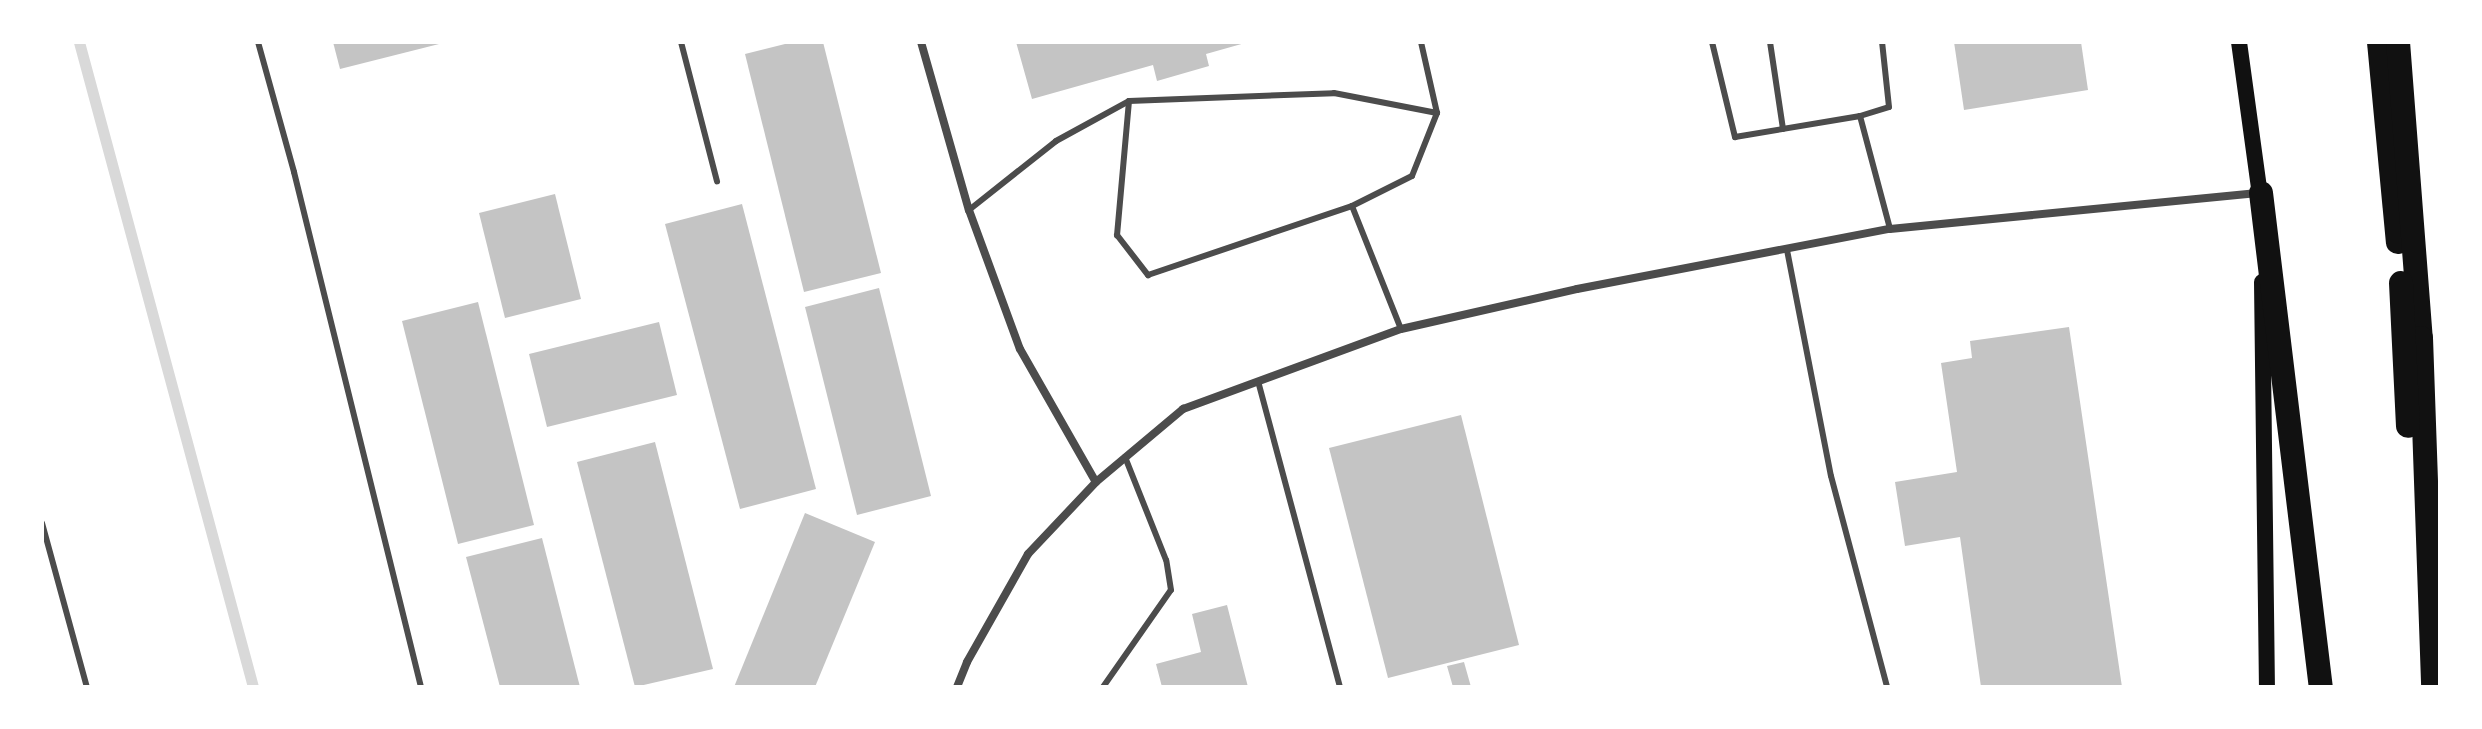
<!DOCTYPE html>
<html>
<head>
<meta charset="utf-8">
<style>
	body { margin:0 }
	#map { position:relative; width:2482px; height:729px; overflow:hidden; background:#fff; font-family:Cabin,sans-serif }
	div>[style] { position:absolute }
	.stream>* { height:11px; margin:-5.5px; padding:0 5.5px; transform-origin:5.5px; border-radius:5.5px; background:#d9d9d9 }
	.building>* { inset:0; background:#c4c4c4 }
	.service>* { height:6px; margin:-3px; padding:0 3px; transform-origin:3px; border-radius:3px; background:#4c4c4c }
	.minor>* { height:8px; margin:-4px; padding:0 4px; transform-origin:4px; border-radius:4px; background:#4c4c4c }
	.secondary>* { height:16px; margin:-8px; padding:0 8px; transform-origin:8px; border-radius:8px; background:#111 }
	.motorway>* { height:24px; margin:-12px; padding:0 12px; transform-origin:12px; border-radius:12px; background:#111 }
	span { translate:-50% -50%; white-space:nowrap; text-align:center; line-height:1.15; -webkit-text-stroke:7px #fff; paint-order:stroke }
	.frame { position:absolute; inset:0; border:44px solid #fff; pointer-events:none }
</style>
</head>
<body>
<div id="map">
	<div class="stream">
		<div style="left:79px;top:42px;width:668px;rotate:74.9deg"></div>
	</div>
	<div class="building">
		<div style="clip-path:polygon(333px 42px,443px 42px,443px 43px,340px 69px)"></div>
		<div style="clip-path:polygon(793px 42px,823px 42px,881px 273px,804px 292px,745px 54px)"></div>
		<div style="clip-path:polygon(1016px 42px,1245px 42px,1245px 43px,1206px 54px,1209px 66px,1157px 81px,1153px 65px,1032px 99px)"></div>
		<div style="clip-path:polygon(1954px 42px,2081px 42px,2088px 90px,1964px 110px)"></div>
		<div style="clip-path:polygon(555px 194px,581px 299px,505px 318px,479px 213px)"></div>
		<div style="clip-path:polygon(742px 204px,816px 489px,740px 509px,665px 224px)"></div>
		<div style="clip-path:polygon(879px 288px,931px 496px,857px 515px,805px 307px)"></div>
		<div style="clip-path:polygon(478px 302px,534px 525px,458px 544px,402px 321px)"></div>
		<div style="clip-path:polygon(659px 322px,677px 395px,547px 427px,529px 354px)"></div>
		<div style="clip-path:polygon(2069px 327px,2122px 687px,1981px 687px,1960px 537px,1905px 546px,1895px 482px,1957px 472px,1941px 363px,1972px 358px,1970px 341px)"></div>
		<div style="clip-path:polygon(1461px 415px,1519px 645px,1388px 678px,1329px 448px)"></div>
		<div style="clip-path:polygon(655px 442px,713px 669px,635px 687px,577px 462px)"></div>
		<div style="clip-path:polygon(805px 513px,875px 542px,815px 687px,734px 687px)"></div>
		<div style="clip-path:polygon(542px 538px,580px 687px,500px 687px,466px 557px)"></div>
		<div style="clip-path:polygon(1227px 605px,1248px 687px,1162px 687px,1156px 664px,1201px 652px,1192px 614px)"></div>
		<div style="clip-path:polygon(1464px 662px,1471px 687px,1453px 687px,1447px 666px)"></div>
	</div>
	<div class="service">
		<div style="left:258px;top:42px;width:135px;rotate:74.5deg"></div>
		<div style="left:294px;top:172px;width:530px;rotate:76.15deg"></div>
		<div style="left:681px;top:42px;width:144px;rotate:75.5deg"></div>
		<div style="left:1712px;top:42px;width:98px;rotate:76.4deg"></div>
		<div style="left:1735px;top:137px;width:127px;rotate:-9.5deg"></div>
		<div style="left:1860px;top:116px;width:30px;rotate:-17deg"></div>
		<div style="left:1889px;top:107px;width:65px;rotate:-96.1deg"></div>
		<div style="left:1770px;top:42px;width:88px;rotate:81.5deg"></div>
		<div style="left:1129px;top:101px;width:135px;rotate:95.1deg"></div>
		<div style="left:1117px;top:235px;width:51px;rotate:52.2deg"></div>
		<div style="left:1148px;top:275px;width:215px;rotate:-18.7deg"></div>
		<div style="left:1352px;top:206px;width:67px;rotate:-26.6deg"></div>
		<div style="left:1412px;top:176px;width:68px;rotate:-68.4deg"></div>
		<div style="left:1437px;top:113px;width:73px;rotate:-102.7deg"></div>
		<div style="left:1860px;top:116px;width:117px;rotate:75.1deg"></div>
		<div style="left:1352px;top:206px;width:132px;rotate:68.3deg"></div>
		<div style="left:969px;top:210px;width:111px;rotate:-38.4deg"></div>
		<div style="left:1056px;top:141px;width:83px;rotate:-28.7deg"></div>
		<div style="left:1129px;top:101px;width:205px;rotate:-2.2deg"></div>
		<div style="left:1334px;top:93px;width:105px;rotate:11deg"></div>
		<div style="left:1787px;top:250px;width:230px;rotate:79deg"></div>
		<div style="left:1831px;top:476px;width:218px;rotate:75.1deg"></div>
		<div style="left:1258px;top:381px;width:317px;rotate:75deg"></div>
		<div style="left:42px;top:523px;width:170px;rotate:74.7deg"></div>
		<div style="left:1103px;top:687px;width:118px;rotate:-55deg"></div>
		<div style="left:1171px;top:590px;width:30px;rotate:-99deg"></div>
		<div style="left:1166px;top:560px;width:111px;rotate:-111.7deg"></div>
	</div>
	<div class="minor">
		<div style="left:921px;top:42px;width:175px;rotate:74.1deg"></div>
		<div style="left:969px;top:210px;width:148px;rotate:69.9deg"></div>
		<div style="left:1020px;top:349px;width:153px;rotate:60.3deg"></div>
		<div style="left:957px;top:687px;width:27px;rotate:-68deg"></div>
		<div style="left:967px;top:662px;width:124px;rotate:-60.5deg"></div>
		<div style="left:1028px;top:554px;width:99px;rotate:-46.6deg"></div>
		<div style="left:1096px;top:482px;width:114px;rotate:-40deg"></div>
		<div style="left:1183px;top:409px;width:232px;rotate:-20.2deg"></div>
		<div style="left:1401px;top:329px;width:180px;rotate:-12.8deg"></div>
		<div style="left:1577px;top:289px;width:319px;rotate:-10.9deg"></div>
		<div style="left:1890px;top:229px;width:372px;rotate:-5.6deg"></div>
	</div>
	<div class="secondary">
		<div style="left:2239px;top:42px;width:162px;rotate:82.2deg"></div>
		<div style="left:2262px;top:282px;width:405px;rotate:89.3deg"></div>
	</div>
	<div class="motorway">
		<div style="left:2379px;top:42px;width:201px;rotate:84.6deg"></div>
		<div style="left:2398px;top:42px;width:297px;rotate:85.6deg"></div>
		<div style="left:2421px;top:338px;width:349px;rotate:88deg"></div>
		<div style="left:2261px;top:193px;width:498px;rotate:83.1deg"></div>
		<div style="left:2401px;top:283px;width:143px;rotate:87.2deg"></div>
	</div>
	<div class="frame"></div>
</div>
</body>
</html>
